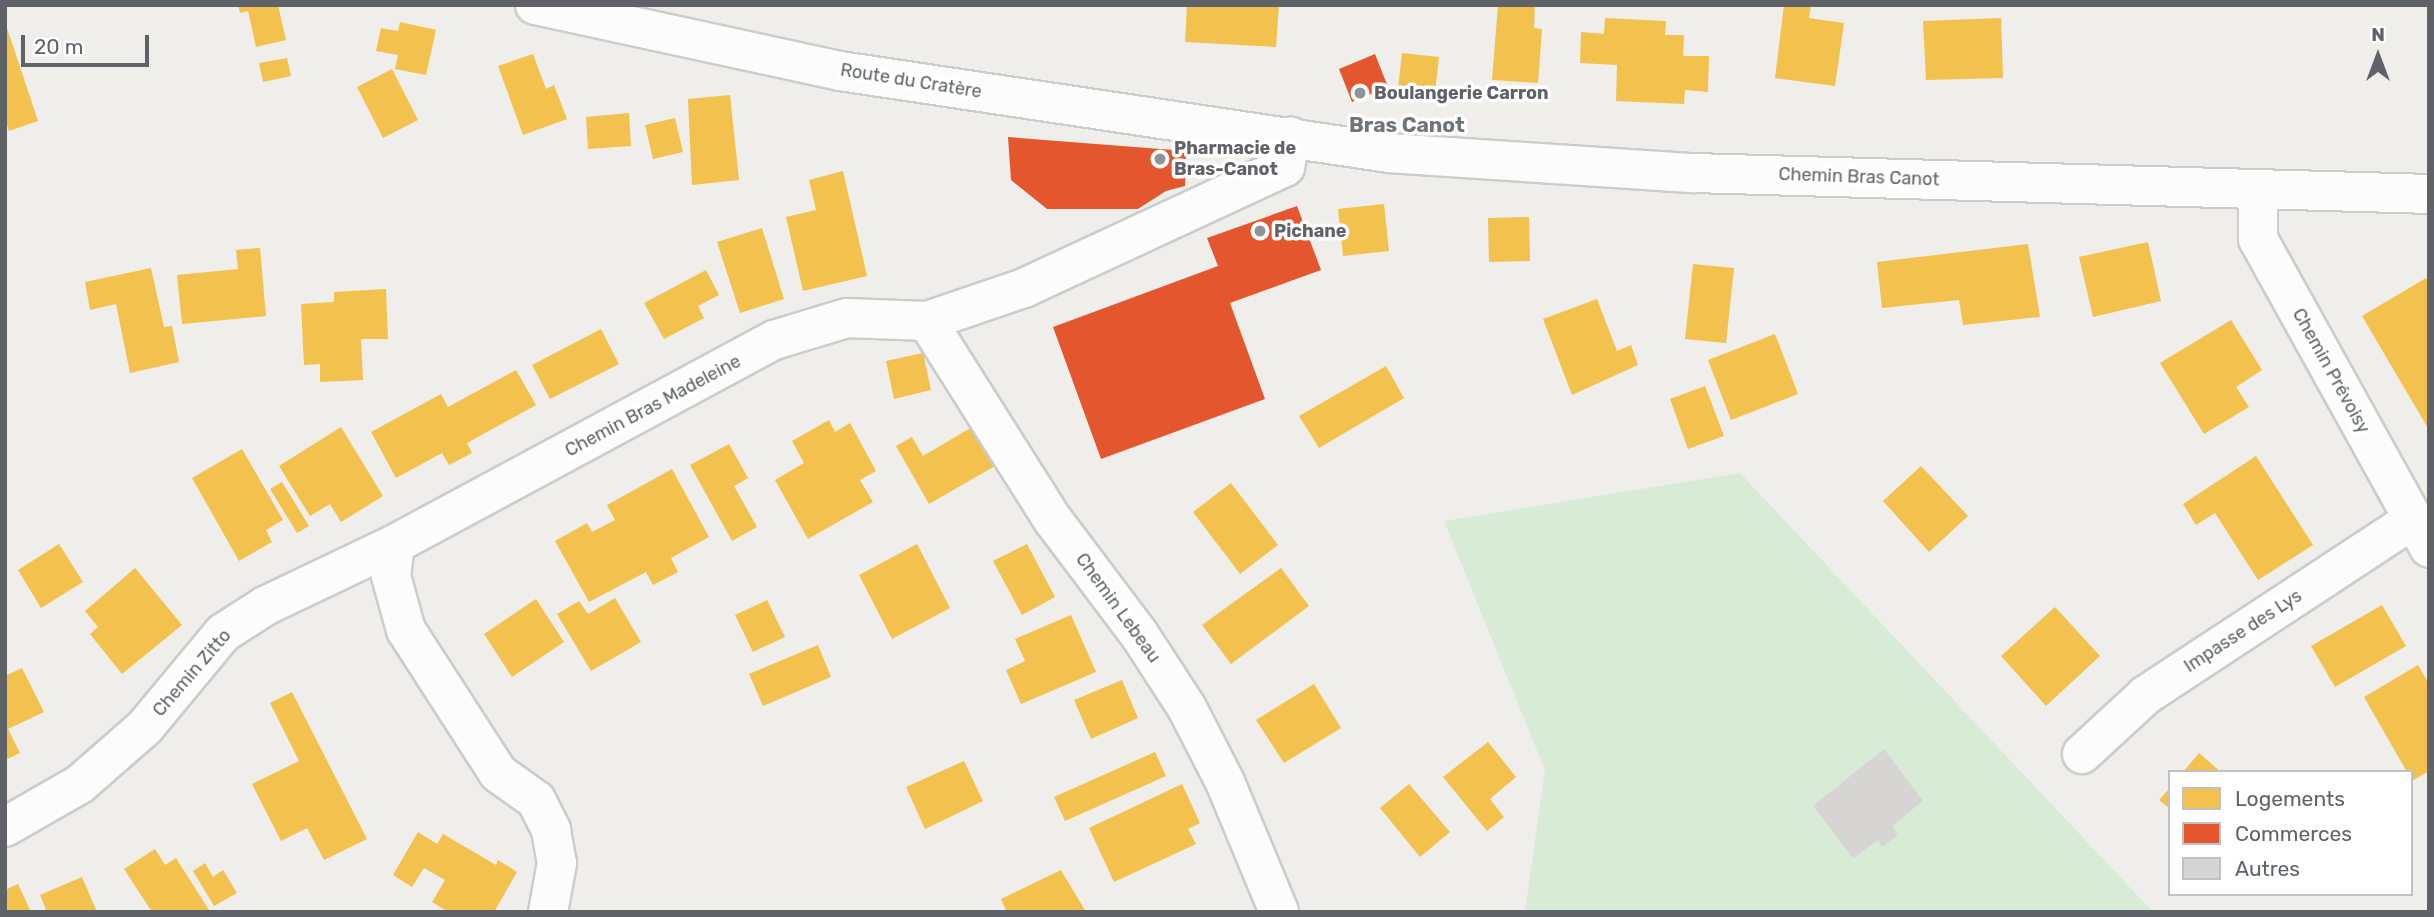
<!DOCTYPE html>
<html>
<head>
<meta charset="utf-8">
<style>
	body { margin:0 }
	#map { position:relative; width:2434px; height:917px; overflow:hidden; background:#efeeea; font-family:Rubik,sans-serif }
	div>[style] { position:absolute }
	.green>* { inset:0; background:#d8ebd6 }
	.homes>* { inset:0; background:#f2c14e }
	.shops>* { inset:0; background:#e4572e }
	.building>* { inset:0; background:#d6d5d3 }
	.roads { filter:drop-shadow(2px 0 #cbcccc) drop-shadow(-2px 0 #cbcccc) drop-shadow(0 2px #cbcccc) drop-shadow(0 -2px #cbcccc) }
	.minor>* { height:38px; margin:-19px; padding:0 19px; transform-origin:19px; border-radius:19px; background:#fdfcfc }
	.dots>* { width:19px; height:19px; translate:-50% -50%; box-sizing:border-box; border:4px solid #fff; border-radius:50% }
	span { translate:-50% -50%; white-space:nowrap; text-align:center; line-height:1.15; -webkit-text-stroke:7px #fff; paint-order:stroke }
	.street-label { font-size:18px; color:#5f6368 }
	.poi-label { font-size:18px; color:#5f6368; font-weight:700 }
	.left { translate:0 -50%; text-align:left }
	.quarter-label { font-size:21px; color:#70757a; font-weight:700 }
	.frame { position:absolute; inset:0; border:7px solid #5f6368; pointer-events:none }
	.legend { position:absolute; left:2168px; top:770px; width:245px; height:126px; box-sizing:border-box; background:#fff; border:2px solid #bfc1c3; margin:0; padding:9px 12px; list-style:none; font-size:21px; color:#5f6368 }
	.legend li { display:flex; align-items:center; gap:14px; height:35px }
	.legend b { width:35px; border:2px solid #bfc1c3 }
	.north { position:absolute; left:2343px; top:21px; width:70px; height:70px; -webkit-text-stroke:5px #fff; paint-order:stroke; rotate:0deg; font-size:19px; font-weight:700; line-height:28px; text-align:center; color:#5f6368 }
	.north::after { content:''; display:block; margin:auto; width:24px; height:32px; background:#5f6368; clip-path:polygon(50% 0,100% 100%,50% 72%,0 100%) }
	.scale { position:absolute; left:21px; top:35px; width:128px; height:32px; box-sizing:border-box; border:4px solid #5f6368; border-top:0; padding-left:9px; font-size:21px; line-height:24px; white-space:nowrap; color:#5f6368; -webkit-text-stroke:5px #fff; paint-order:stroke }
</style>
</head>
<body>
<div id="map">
	<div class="green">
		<div style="clip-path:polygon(1740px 473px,2153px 912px,1525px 912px,1545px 770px,1444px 521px)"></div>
	</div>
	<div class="homes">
		<div style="clip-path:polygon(238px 5px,278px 5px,286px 40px,256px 47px,248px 11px,240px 13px)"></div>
		<div style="clip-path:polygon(1187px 5px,1279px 5px,1276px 47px,1185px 42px)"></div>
		<div style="clip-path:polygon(1498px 5px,1535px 5px,1534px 28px,1542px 29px,1538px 83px,1492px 80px)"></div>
		<div style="clip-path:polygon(1784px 5px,1811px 5px,1809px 18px,1844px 23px,1835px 86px,1775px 78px)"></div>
		<div style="clip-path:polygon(1605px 18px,1666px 21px,1665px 35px,1684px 35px,1683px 56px,1709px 56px,1708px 92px,1685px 90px,1684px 104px,1616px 101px,1617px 65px,1580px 63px,1581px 32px,1604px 34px)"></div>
		<div style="clip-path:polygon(2001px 18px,2003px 78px,1926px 80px,1923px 21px)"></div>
		<div style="clip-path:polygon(400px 22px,436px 30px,426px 75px,395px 69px,398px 55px,376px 51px,381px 28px,398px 31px)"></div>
		<div style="clip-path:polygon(6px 25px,38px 121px,9px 131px,5px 120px)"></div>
		<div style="clip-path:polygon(1402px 53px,1439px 57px,1434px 101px,1397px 97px)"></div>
		<div style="clip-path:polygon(533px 54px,546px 89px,554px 85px,567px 119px,523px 135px,498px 66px)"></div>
		<div style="clip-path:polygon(287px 58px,291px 76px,263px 82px,259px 63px)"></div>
		<div style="clip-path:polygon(392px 69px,418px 120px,383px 138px,357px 87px)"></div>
		<div style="clip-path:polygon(730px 95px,739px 180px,692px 185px,688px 99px)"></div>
		<div style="clip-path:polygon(629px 113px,631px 146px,588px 149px,586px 117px)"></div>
		<div style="clip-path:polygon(675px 118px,683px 152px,653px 159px,645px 125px)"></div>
		<div style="clip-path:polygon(843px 171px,867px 276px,803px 291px,786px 217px,816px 210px,809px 180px)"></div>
		<div style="clip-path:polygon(1384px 204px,1389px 251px,1343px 256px,1338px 209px)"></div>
		<div style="clip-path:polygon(1529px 217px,1530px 261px,1489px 262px,1488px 218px)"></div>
		<div style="clip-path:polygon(762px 228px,784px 299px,740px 313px,717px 242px)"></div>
		<div style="clip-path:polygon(2148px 242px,2161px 301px,2093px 317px,2079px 257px)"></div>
		<div style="clip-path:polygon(2028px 244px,2040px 317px,1963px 325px,1959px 300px,1882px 308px,1877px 262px)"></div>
		<div style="clip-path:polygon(260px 248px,266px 316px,182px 324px,177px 275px,238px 269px,236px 250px)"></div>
		<div style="clip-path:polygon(1693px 264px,1734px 268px,1726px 343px,1685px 339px)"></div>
		<div style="clip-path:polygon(151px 268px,164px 327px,172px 326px,179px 362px,130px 373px,116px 304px,90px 310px,85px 282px)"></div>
		<div style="clip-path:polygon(706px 270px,719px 295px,698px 306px,704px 318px,664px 339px,644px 303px)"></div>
		<div style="clip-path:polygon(2426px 278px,2429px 283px,2429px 430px,2362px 316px)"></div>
		<div style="clip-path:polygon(386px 289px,388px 339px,361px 339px,363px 380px,320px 382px,320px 364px,304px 365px,301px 304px,334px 302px,334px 292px)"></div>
		<div style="clip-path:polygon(1597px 299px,1617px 351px,1631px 345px,1638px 365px,1572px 395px,1543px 319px)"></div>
		<div style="clip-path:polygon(2231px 320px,2262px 370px,2236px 387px,2249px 407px,2204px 434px,2160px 363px)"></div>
		<div style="clip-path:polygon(601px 329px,619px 364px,550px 399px,532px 365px)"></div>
		<div style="clip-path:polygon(1775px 334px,1798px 394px,1731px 420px,1708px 360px)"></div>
		<div style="clip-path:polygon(923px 353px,931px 390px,894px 399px,886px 361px)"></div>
		<div style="clip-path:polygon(1386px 366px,1404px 398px,1319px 448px,1299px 416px)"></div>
		<div style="clip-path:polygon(516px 370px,536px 405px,467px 443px,472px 453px,449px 465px,442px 453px,396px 478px,371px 432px,441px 394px,448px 407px)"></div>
		<div style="clip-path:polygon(1705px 386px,1724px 436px,1688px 449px,1670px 399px)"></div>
		<div style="clip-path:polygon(829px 420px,835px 432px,850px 423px,876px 471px,860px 480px,873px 502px,808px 539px,775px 480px,804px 463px,792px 441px)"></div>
		<div style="clip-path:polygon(341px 427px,383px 496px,341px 522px,330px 504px,310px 516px,279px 466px)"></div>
		<div style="clip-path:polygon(972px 427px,995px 466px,929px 504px,896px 446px,912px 437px,923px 456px)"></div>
		<div style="clip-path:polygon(729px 444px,748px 478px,734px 486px,757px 527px,732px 541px,690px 465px)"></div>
		<div style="clip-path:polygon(242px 449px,283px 520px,266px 530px,272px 542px,239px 561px,192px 478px)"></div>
		<div style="clip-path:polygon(2256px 456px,2313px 545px,2258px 580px,2215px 513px,2196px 525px,2183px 504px)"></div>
		<div style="clip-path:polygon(1921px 466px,1968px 516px,1929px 552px,1883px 501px)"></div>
		<div style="clip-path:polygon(672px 469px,709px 537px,671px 558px,678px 572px,653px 585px,646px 572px,589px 602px,555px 541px,587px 523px,592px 532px,615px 520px,607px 505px)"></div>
		<div style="clip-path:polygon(282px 482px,309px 526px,297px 533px,270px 489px)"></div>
		<div style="clip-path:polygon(1231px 483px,1278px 545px,1240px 574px,1193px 512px)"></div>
		<div style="clip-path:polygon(59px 544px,83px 582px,41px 608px,18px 570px)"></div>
		<div style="clip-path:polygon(917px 544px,950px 608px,892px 639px,859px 575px)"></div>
		<div style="clip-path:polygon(1027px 544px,1055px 597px,1022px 615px,993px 561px)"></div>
		<div style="clip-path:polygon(135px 568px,182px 625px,122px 674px,90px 634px,98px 627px,85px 611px)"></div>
		<div style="clip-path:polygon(1281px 568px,1309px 606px,1231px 664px,1202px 625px)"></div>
		<div style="clip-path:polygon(615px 598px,641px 642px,591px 671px,557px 614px,579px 601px,588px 614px)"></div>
		<div style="clip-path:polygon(536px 599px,564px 642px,512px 677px,484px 634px)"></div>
		<div style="clip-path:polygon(767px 600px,785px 637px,753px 652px,735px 615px)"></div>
		<div style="clip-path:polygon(2382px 605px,2406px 646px,2335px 687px,2311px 646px)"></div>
		<div style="clip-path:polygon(2055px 607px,2100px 656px,2046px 706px,2001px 656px)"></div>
		<div style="clip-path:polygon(1071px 615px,1096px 672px,1021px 704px,1006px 670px,1025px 661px,1015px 639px)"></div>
		<div style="clip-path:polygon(818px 645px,831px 677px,763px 706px,749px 674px)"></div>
		<div style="clip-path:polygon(2418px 665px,2429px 684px,2429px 771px,2412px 781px,2411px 772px,2407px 772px,2364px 697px)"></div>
		<div style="clip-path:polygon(22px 668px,44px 712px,8px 729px,20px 753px,5px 760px,5px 676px)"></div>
		<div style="clip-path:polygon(1122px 680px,1138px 718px,1091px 739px,1074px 700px)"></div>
		<div style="clip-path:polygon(1314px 684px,1341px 728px,1284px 763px,1256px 720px)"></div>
		<div style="clip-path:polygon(292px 692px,367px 839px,324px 860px,307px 828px,281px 841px,252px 784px,299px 761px,270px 703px)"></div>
		<div style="clip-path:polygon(1488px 742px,1516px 777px,1490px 799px,1504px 817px,1487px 831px,1443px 777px)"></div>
		<div style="clip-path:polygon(1155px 752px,1166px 776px,1065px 821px,1054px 797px)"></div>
		<div style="clip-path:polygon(2199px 753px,2221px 772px,2183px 772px)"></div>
		<div style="clip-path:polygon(964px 761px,983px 801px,925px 829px,906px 787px)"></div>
		<div style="clip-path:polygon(1182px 784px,1200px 823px,1188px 829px,1196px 844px,1114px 882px,1089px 828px)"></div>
		<div style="clip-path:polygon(1409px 784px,1450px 832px,1420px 857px,1380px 808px)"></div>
		<div style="clip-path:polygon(2170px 788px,2170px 809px,2159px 800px)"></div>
		<div style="clip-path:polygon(418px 832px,437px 844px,443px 834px,496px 865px,498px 860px,517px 872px,494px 912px,448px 912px,432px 902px,445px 880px,424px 868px,412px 887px,393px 875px)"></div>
		<div style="clip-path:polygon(155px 849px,165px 865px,176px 858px,209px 910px,152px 912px,124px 869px)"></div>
		<div style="clip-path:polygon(205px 863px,213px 877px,223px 870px,237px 893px,214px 906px,193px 871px)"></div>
		<div style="clip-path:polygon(1061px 870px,1086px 912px,1007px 912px,1001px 899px)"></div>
		<div style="clip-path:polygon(82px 877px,97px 912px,47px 912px,40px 895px)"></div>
		<div style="clip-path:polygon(18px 884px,31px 912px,5px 912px,5px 890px)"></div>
	</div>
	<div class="shops">
		<div style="clip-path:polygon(1375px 54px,1388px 87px,1352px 102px,1339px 69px)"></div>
		<div style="clip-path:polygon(1008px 137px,1186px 151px,1185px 186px,1166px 191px,1138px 209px,1047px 209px,1011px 180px)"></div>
		<div style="clip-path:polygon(1297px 206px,1321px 270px,1230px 303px,1265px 399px,1101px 459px,1053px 327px,1218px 266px,1207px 238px)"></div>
	</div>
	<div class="building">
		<div style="clip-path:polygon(1884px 749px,1923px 801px,1892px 826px,1898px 835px,1882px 847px,1878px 840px,1853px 858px,1813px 806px)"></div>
	</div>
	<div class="roads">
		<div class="minor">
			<div style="left:535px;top:5px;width:312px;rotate:12.2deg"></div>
			<div style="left:840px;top:71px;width:555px;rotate:8.5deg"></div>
			<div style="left:1389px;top:153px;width:305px;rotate:3.8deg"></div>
			<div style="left:1693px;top:173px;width:736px;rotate:1.63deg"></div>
			<div style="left:2258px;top:189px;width:50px;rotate:90deg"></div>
			<div style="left:2258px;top:239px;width:353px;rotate:61deg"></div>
			<div style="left:927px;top:321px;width:236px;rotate:57.7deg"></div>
			<div style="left:1053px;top:520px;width:143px;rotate:53deg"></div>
			<div style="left:1139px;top:634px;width:88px;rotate:57deg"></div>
			<div style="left:1187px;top:708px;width:83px;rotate:62.8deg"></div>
			<div style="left:1225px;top:782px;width:141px;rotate:67.4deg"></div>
			<div style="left:395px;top:544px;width:32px;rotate:97deg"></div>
			<div style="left:391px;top:576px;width:56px;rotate:74.5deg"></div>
			<div style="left:406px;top:630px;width:170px;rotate:57.2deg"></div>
			<div style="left:498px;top:773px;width:47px;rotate:35.4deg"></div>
			<div style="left:536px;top:800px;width:34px;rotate:63deg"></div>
			<div style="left:551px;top:830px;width:34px;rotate:80deg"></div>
			<div style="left:557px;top:863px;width:50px;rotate:100.4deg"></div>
			<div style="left:2082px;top:754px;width:87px;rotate:-42.7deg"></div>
			<div style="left:2146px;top:695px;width:318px;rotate:-33.3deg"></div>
			<div style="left:5px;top:827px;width:86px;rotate:-29.8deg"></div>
			<div style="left:80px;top:784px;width:86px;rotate:-41.2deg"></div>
			<div style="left:145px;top:727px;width:122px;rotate:-50.3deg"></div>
			<div style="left:223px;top:633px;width:50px;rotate:-32.7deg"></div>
			<div style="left:265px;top:606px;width:144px;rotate:-25.5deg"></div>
			<div style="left:395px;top:544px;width:430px;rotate:-28.3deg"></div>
			<div style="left:774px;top:340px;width:76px;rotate:-16.8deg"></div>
			<div style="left:847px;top:318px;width:80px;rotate:2.1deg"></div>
			<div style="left:927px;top:321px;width:102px;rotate:-18.8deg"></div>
			<div style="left:1024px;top:288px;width:288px;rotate:-24.9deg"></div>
			<div style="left:1285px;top:167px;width:31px;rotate:-79deg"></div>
		</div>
	</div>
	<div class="dots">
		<div style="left:1360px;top:93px;background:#919496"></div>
		<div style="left:1160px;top:159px;background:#919496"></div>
		<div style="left:1260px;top:231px;background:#919496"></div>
	</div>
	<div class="street-label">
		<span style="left:911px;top:81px;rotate:9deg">Route du Cratère</span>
		<span style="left:1859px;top:177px;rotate:2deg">Chemin Bras Canot</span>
		<span style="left:2331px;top:371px;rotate:61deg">Chemin Prévoisy</span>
		<span style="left:653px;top:406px;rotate:-28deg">Chemin Bras Madeleine</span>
		<span style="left:1118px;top:608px;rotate:54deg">Chemin Lebeau</span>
		<span style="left:2243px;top:631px;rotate:-33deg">Impasse des Lys</span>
		<span style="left:192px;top:673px;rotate:-49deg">Chemin Zitto</span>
	</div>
	<div class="poi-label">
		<span class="left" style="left:1374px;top:93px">Boulangerie Carron</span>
		<span class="left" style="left:1174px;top:159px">Pharmacie de<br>Bras-Canot</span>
		<span class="left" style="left:1274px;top:231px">Pichane</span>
	</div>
	<div class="quarter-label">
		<span style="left:1407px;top:125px">Bras Canot</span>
	</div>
	<div class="frame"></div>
	<ul class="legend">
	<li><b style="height:19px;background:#f2c14e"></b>Logements</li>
	<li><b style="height:19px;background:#e4572e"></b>Commerces</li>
	<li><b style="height:19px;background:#d6d5d3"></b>Autres</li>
	</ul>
	<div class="north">N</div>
	<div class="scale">20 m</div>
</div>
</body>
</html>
